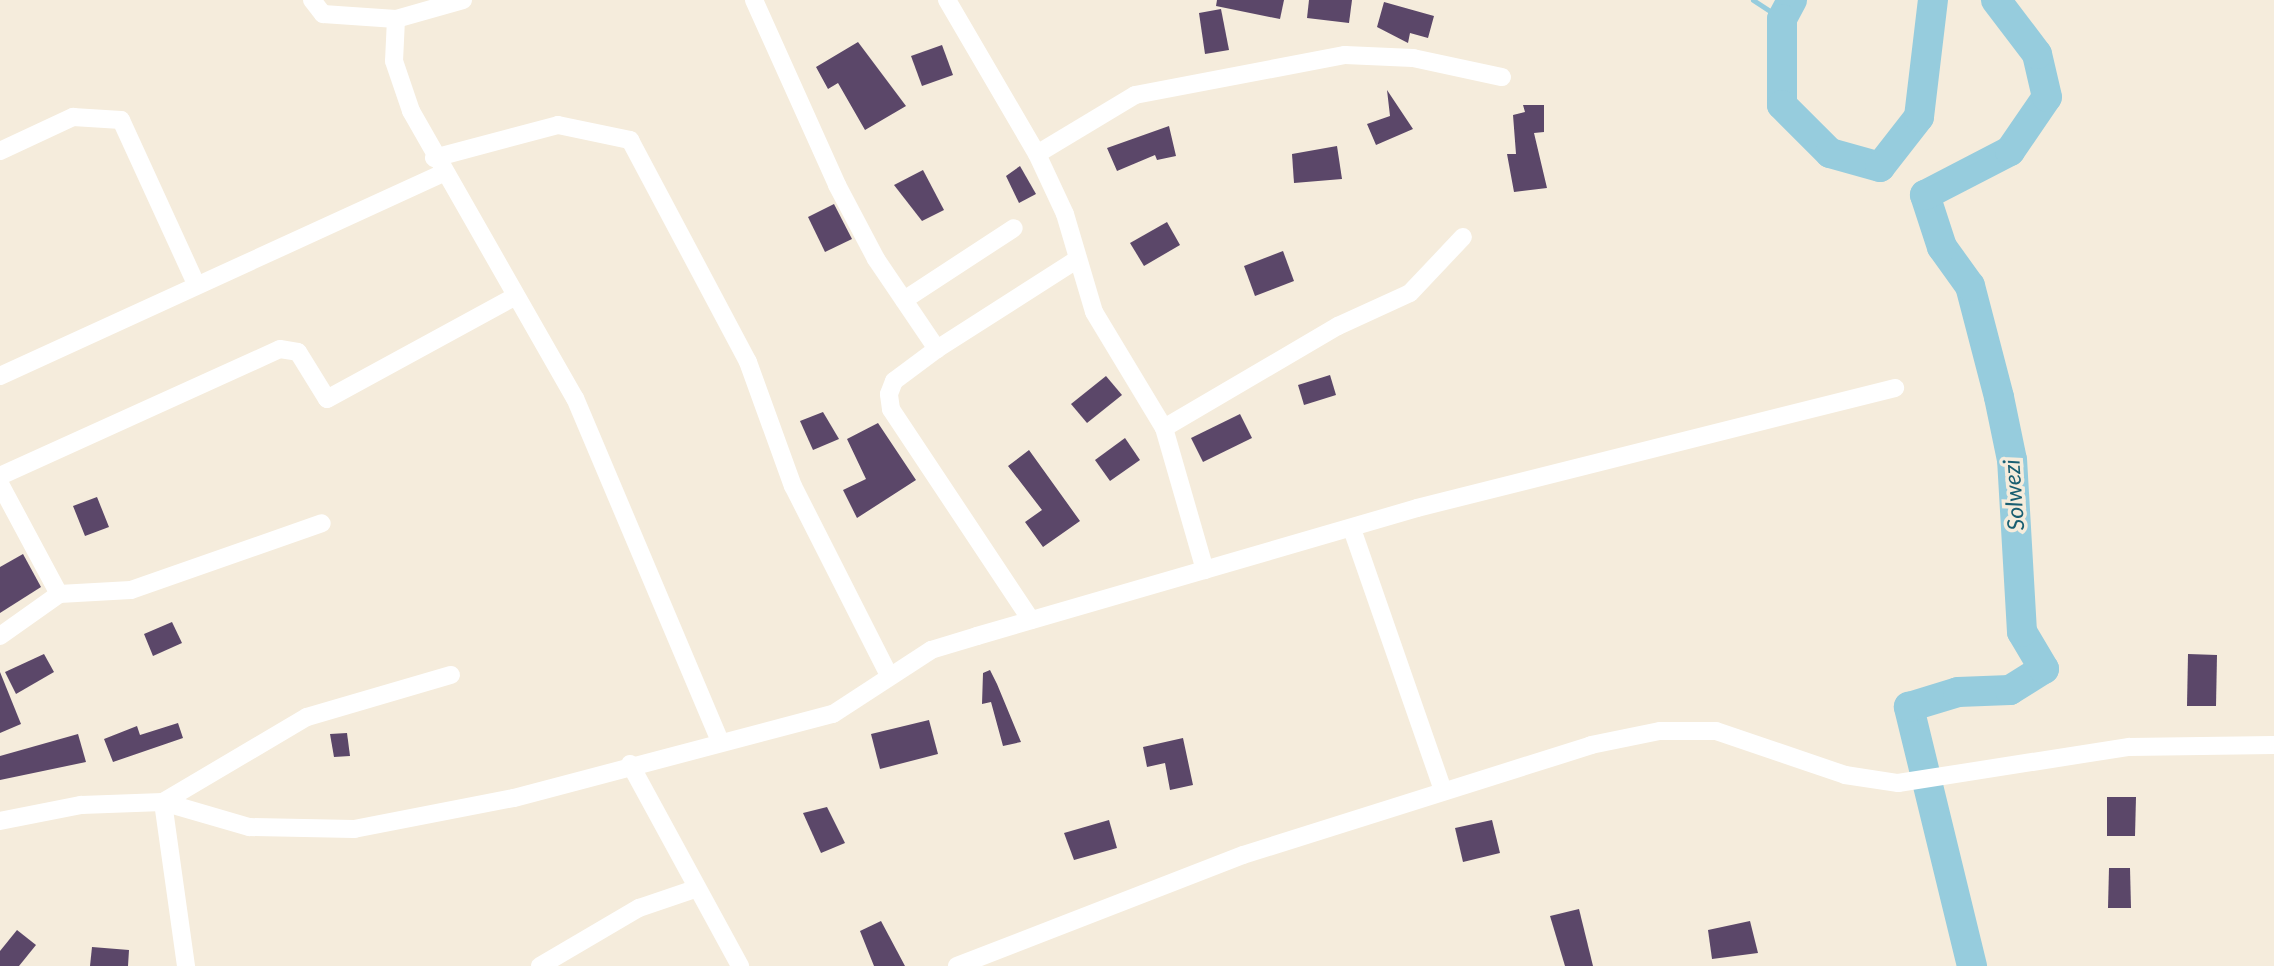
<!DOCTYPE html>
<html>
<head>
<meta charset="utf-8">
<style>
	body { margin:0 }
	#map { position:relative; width:2274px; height:966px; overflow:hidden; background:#f5ecdc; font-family:Lato,sans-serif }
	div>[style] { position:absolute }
	.stream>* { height:5px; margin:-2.5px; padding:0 2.5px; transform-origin:2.5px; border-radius:2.5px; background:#96ccdd }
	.river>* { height:30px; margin:-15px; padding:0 15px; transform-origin:15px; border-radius:15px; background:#96ccdd }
	.building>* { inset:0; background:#5b4769 }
	.minor>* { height:18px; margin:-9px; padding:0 9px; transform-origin:9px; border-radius:9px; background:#fff }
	span { translate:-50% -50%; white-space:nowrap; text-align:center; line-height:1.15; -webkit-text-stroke:7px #f5ecdc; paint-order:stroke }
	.water-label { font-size:23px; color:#195e71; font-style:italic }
</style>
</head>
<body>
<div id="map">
	<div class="stream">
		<div style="left:1753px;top:0;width:35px;rotate:33deg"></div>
	</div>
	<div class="river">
		<div style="left:1792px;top:0;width:21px;rotate:118deg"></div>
		<div style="left:1782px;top:19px;width:86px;rotate:90deg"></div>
		<div style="left:1782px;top:105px;width:68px;rotate:45deg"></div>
		<div style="left:1830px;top:153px;width:52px;rotate:15.6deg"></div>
		<div style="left:1880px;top:167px;width:63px;rotate:-52deg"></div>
		<div style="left:1919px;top:117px;width:118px;rotate:-83.2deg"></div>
		<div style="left:1972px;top:966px;width:267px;rotate:-103.7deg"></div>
		<div style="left:1909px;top:707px;width:51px;rotate:-17deg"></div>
		<div style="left:1958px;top:692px;width:52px;rotate:-2.2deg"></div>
		<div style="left:2010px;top:690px;width:40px;rotate:-32deg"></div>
		<div style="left:2044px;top:669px;width:43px;rotate:-120.7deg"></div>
		<div style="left:2022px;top:632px;width:172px;rotate:-93.3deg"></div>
		<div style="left:2012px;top:460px;width:64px;rotate:-101.7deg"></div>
		<div style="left:1999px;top:397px;width:115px;rotate:-104.6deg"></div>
		<div style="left:1970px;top:286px;width:48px;rotate:-125.7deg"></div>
		<div style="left:1942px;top:247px;width:55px;rotate:-108.1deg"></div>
		<div style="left:1925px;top:195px;width:96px;rotate:-27.4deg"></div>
		<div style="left:2010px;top:151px;width:65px;rotate:-55.6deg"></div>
		<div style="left:2047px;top:97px;width:44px;rotate:-103.1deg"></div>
		<div style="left:2037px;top:54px;width:68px;rotate:-127.2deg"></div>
	</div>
	<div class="building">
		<div style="clip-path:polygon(1217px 0,1284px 0,1280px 19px,1216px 6px)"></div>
		<div style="clip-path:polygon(1309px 0,1352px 0,1349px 23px,1307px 18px)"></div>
		<div style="clip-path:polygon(1384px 2px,1434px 16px,1428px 38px,1410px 33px,1408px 43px,1377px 27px)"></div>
		<div style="clip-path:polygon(1221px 9px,1229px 50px,1205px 54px,1199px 13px)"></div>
		<div style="clip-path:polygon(858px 42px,906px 106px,865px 130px,838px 83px,828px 89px,816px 67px)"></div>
		<div style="clip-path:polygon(942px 45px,953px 75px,922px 86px,911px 56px)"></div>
		<div style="clip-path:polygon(1387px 90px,1413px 129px,1376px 145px,1367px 124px,1390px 116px)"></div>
		<div style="clip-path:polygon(1523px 105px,1544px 105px,1544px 132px,1534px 133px,1547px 188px,1514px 192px,1507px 154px,1516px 154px,1513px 115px,1525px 112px)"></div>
		<div style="clip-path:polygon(1169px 126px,1176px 156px,1157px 160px,1155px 155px,1117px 171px,1107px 148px)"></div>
		<div style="clip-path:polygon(1337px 146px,1342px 179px,1294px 183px,1292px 154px)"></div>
		<div style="clip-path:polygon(1020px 166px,1036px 194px,1019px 203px,1006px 176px)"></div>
		<div style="clip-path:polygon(923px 170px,944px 210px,922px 221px,894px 185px)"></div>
		<div style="clip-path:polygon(834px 204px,852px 239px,825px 252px,808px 217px)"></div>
		<div style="clip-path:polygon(1167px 222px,1180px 245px,1144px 266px,1130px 243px)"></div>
		<div style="clip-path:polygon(1283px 251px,1294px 281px,1255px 296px,1244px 266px)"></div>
		<div style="clip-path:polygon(1330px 375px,1336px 395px,1304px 405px,1298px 385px)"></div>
		<div style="clip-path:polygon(1106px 376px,1122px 395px,1087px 423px,1071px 404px)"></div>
		<div style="clip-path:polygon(823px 412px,839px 439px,813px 450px,800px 421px)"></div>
		<div style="clip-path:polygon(1240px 414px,1252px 438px,1203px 462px,1191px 438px)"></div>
		<div style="clip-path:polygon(878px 423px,916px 480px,857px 518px,843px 490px,866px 479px,847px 439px)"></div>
		<div style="clip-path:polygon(1125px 438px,1140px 460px,1110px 481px,1095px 460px)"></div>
		<div style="clip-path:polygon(1029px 450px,1080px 521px,1043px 547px,1025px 522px,1042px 510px,1008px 466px)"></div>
		<div style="clip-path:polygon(97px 497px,109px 527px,85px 536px,73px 506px)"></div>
		<div style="clip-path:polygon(23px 554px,41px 587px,0 613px,0 567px)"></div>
		<div style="clip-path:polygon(172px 622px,182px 643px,153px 656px,144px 634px)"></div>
		<div style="clip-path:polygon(44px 654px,54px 672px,16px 694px,5px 672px)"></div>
		<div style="clip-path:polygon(2188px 654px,2217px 655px,2216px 706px,2187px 706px)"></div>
		<div style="clip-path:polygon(990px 670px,997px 684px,1021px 742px,1003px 746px,991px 702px,982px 704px,983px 673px)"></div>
		<div style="clip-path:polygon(0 672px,21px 724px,0 733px)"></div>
		<div style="clip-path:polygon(929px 720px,938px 754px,880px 769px,871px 734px)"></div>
		<div style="clip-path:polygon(178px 723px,183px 738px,113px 762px,104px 739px,137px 726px,140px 735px)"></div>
		<div style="clip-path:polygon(347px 733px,350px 756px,334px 757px,330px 734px)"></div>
		<div style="clip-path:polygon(78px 734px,86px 762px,0 780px,0 756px)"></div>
		<div style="clip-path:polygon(1183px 738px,1193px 785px,1170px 790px,1165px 763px,1147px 767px,1143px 747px)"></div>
		<div style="clip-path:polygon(2107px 797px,2136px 797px,2135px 836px,2107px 836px)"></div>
		<div style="clip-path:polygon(827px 807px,845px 843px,821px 853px,803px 813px)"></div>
		<div style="clip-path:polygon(1109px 820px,1117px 848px,1074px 860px,1064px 833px)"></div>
		<div style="clip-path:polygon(1492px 820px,1500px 853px,1463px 862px,1455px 828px)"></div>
		<div style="clip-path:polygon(2109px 868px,2130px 868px,2131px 908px,2108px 908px)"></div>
		<div style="clip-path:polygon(1579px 909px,1593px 966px,1565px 966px,1550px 916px)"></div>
		<div style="clip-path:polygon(881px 921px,905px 966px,874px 966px,860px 931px)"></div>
		<div style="clip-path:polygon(1750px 921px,1758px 953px,1712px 959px,1708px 930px)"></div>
		<div style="clip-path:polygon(17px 930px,36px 945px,19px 966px,0 966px,0 951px)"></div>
		<div style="clip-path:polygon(92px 947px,129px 950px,128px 966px,90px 966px)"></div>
	</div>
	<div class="minor">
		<div style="left:312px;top:0;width:18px;rotate:52deg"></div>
		<div style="left:323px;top:14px;width:73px;rotate:3.9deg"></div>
		<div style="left:463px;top:0;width:70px;rotate:164.2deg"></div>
		<div style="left:396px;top:19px;width:42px;rotate:92.7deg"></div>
		<div style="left:394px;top:61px;width:53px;rotate:71.2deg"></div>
		<div style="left:411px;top:111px;width:331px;rotate:60.3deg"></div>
		<div style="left:575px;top:398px;width:373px;rotate:67.1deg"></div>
		<div style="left:754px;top:0;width:203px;rotate:65.8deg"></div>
		<div style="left:837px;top:185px;width:84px;rotate:62.2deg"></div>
		<div style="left:876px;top:259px;width:109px;rotate:55.9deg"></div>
		<div style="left:947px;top:0;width:178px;rotate:59.7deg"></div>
		<div style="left:1037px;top:154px;width:66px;rotate:65deg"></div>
		<div style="left:1065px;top:214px;width:102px;rotate:73.5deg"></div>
		<div style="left:1094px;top:312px;width:135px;rotate:58.9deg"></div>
		<div style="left:1164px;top:428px;width:148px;rotate:73.9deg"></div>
		<div style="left:0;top:151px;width:81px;rotate:-25deg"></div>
		<div style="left:73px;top:117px;width:48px;rotate:3.6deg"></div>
		<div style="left:121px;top:120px;width:180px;rotate:65.4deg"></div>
		<div style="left:1037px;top:154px;width:114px;rotate:-31deg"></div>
		<div style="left:1135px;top:95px;width:214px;rotate:-10.8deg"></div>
		<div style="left:1345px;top:55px;width:68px;rotate:2.5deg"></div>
		<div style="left:1413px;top:58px;width:91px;rotate:12.1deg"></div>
		<div style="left:434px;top:158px;width:128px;rotate:-14.9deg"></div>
		<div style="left:558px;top:125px;width:74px;rotate:11.8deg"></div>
		<div style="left:630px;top:140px;width:251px;rotate:62deg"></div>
		<div style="left:748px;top:362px;width:132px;rotate:70.1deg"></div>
		<div style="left:793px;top:486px;width:212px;rotate:63.1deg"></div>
		<div style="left:904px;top:300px;width:131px;rotate:-33.2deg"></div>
		<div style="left:0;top:376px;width:486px;rotate:-24.6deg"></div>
		<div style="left:1164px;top:428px;width:202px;rotate:-30.4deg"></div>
		<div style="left:1338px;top:326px;width:79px;rotate:-24.6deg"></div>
		<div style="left:1410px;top:293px;width:77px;rotate:-46.6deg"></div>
		<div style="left:0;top:476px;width:307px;rotate:-24.4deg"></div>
		<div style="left:280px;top:349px;width:18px;rotate:9deg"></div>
		<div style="left:298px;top:352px;width:55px;rotate:58.3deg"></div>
		<div style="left:327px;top:399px;width:215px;rotate:-28.6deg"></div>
		<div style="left:0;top:484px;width:125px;rotate:61.8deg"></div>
		<div style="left:59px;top:594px;width:72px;rotate:-3.2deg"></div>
		<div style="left:131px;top:590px;width:202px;rotate:-19.3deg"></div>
		<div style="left:1352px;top:529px;width:277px;rotate:70.8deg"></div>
		<div style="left:1031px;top:620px;width:253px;rotate:-123.6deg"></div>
		<div style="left:891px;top:409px;width:15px;rotate:-98deg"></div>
		<div style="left:889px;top:394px;width:14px;rotate:-69deg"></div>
		<div style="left:894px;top:381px;width:54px;rotate:-36.7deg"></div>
		<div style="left:937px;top:349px;width:165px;rotate:-32.6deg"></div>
		<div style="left:0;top:636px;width:72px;rotate:-35.4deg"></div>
		<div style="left:630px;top:764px;width:230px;rotate:61.4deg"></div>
		<div style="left:0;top:821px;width:83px;rotate:-11.2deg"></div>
		<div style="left:81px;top:805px;width:82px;rotate:-2.1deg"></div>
		<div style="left:163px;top:802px;width:90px;rotate:16.2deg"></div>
		<div style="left:249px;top:827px;width:105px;rotate:1.1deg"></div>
		<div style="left:354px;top:829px;width:163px;rotate:-11deg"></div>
		<div style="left:514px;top:798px;width:330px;rotate:-14.8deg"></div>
		<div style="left:833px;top:714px;width:117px;rotate:-33.1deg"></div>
		<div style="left:931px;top:650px;width:48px;rotate:-16.9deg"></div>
		<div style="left:977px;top:636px;width:458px;rotate:-16.2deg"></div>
		<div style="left:1417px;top:508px;width:493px;rotate:-14.1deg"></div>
		<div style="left:186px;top:966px;width:166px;rotate:-98deg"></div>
		<div style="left:163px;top:802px;width:167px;rotate:-30.6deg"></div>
		<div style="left:307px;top:717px;width:150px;rotate:-16.3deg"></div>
		<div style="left:540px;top:966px;width:115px;rotate:-30.4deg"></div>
		<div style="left:639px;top:908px;width:59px;rotate:-18.7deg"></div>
		<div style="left:957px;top:966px;width:307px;rotate:-21.2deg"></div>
		<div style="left:1243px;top:855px;width:365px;rotate:-17.5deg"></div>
		<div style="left:1591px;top:745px;width:70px;rotate:-11.5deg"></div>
		<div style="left:1660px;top:731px;width:56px"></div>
		<div style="left:1716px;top:731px;width:136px;rotate:18.8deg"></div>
		<div style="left:1845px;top:775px;width:54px;rotate:8.6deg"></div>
		<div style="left:1898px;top:783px;width:234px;rotate:-8.9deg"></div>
		<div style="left:2129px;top:747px;width:145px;rotate:-0.8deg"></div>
	</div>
	<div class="water-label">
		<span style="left:2013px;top:495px;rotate:-94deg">Solwezi</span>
	</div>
</div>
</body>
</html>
